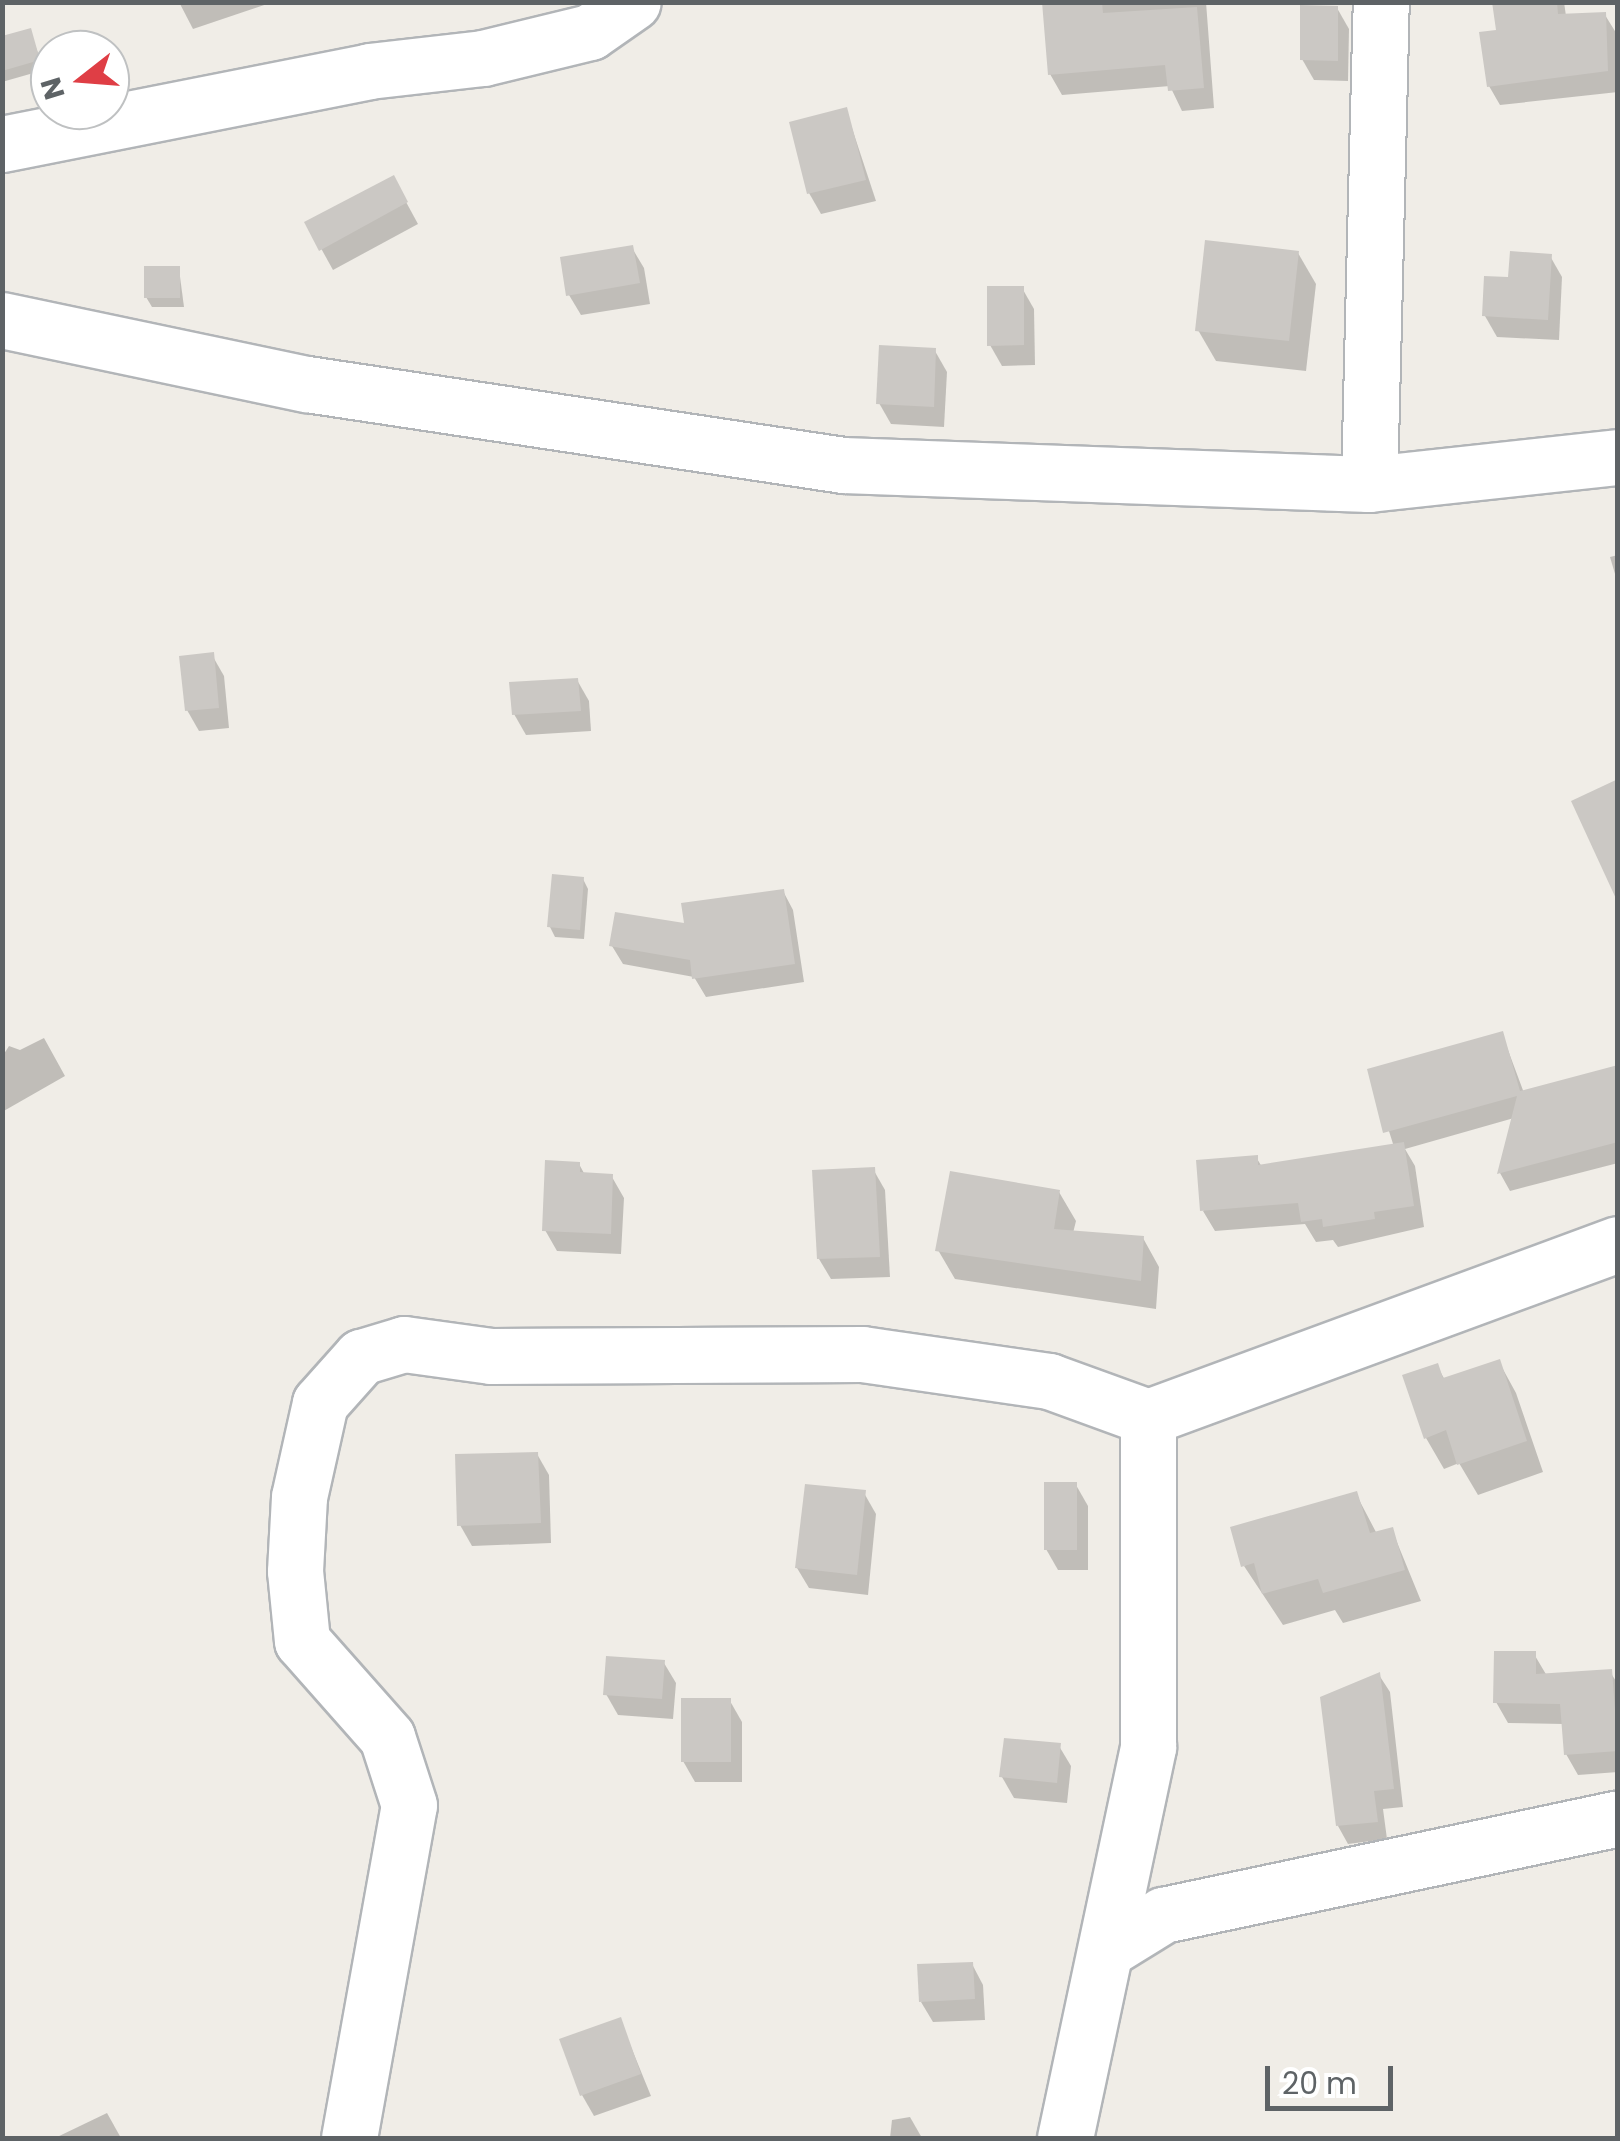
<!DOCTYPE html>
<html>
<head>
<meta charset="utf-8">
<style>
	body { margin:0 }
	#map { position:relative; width:1620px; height:2141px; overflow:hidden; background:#f0ede7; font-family:Poppins,sans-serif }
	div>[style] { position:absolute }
	.shadow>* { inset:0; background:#0003 }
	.building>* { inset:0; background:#cbc8c4 }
	.roads { filter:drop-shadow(2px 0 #b2b5b8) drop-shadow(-2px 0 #b2b5b8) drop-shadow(0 2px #b2b5b8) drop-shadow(0 -2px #b2b5b8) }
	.minor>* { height:55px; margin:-27.5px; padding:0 27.5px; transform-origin:27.5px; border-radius:27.5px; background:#fff }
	span { translate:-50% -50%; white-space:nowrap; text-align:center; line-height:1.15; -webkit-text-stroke:8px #fff; paint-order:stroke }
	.frame { position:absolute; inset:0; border:5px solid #5e6366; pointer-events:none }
	.north { position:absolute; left:30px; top:30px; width:100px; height:100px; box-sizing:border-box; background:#fff; border:2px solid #bfc1c2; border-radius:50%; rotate:253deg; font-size:28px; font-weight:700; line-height:40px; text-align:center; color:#5e6366 }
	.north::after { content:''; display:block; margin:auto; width:35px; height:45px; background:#df3e45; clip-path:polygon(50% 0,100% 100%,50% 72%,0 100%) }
	.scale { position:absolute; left:1265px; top:2066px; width:128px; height:45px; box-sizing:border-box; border:5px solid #5e6366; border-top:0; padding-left:12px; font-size:30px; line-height:35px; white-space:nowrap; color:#5e6366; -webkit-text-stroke:8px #fff; paint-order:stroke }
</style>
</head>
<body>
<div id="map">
	<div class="shadow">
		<div style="clip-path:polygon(179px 2px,273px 2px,193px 29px)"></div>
		<div style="clip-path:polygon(1045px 2px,1206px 2px,1214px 108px,1182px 111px,1170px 86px,1062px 95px,1050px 74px)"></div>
		<div style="clip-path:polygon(1495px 2px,1564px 2px,1566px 16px,1605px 15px,1618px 36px,1618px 92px,1500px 105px,1489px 86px,1499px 32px)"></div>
		<div style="clip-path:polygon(1337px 8px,1349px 29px,1348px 81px,1314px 80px,1302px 59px)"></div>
		<div style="clip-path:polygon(30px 31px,44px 70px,2px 82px,2px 39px)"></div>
		<div style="clip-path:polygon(846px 110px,876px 201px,821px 214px,809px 193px)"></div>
		<div style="clip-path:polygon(393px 178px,418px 224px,333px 270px,307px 223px)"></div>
		<div style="clip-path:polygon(632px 248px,644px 268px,650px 304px,581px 315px,569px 295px)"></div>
		<div style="clip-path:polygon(1298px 253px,1316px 284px,1306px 371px,1216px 361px,1198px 330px)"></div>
		<div style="clip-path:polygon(1550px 256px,1562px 277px,1559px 340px,1497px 337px,1485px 316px,1510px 280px)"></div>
		<div style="clip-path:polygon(179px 269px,184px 307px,152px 307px,146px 297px)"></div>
		<div style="clip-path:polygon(1022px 288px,1034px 309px,1035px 365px,1002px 366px,990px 345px)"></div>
		<div style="clip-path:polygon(935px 351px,947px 372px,944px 427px,891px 424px,879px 403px)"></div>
		<div style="clip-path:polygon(1618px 555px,1618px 584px,1610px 557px)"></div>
		<div style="clip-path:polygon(212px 655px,224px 676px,229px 728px,199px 731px,187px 710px)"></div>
		<div style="clip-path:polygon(577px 680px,589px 701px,591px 731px,526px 735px,514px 714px)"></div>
		<div style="clip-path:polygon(583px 879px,588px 889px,584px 939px,555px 937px,550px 927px)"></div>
		<div style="clip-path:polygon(783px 891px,793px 910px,804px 982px,706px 997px,694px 977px,623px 964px,612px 946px)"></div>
		<div style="clip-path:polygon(1502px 1034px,1524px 1093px,1618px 1068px,1618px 1163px,1510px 1191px,1500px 1173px,1514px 1118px,1405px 1149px,1415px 1166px,1424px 1227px,1338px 1247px,1333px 1240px,1316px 1242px,1305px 1224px,1215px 1231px,1203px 1211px,1256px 1157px,1262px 1167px,1394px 1147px,1370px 1071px)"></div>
		<div style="clip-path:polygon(44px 1038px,65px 1076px,2px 1112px,2px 1057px,9px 1046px,20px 1050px)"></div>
		<div style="clip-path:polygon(579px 1164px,585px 1175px,612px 1177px,624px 1198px,621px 1254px,557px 1251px,545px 1230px)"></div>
		<div style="clip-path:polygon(873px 1169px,885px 1190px,890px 1277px,831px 1279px,819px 1259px)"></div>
		<div style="clip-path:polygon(1059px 1192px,1076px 1221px,1073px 1233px,1143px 1238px,1159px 1267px,1156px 1309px,955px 1279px,938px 1250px)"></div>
		<div style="clip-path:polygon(1499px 1362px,1516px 1393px,1543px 1472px,1478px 1495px,1459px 1463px,1444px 1469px,1426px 1438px,1437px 1366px,1445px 1380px)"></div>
		<div style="clip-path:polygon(537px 1454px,549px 1475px,551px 1543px,472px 1546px,460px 1525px)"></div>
		<div style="clip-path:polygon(1076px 1485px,1088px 1506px,1088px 1570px,1058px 1570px,1046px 1549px)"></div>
		<div style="clip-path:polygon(864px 1493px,876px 1514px,868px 1595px,809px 1588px,797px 1568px)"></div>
		<div style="clip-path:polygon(1356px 1494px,1377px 1534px,1392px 1530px,1421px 1601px,1343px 1623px,1335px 1610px,1283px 1625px,1244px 1566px)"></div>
		<div style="clip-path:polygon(1534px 1654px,1547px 1676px,1610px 1672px,1618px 1684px,1618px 1772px,1578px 1775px,1566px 1754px,1564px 1724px,1508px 1723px,1496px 1702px)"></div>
		<div style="clip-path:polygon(664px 1663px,676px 1683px,673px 1719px,618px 1715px,606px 1694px)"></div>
		<div style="clip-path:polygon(1379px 1675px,1390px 1692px,1403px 1807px,1383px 1809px,1387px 1839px,1348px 1844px,1338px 1826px)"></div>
		<div style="clip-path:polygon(730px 1701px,742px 1722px,742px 1782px,695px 1782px,683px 1761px)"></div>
		<div style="clip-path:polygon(1059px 1746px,1071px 1766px,1067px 1803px,1014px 1798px,1002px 1777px)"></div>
		<div style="clip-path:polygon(972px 1964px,983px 1985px,985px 2020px,933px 2022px,921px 2002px)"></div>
		<div style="clip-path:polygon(620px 2020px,651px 2096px,594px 2116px,582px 2095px)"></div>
		<div style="clip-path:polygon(107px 2113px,121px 2138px,55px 2138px)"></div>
		<div style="clip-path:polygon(910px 2117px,922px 2138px,890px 2138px,892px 2120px)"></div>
	</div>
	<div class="building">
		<div style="clip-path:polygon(1042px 2px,1102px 2px,1103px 13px,1197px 7px,1204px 88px,1168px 91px,1165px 65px,1048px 75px)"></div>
		<div style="clip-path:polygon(1492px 2px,1557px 2px,1558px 14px,1606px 12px,1608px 71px,1487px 87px,1479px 32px,1496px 30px)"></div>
		<div style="clip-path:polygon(1300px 5px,1338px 6px,1338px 61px,1300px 60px)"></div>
		<div style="clip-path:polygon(31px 28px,40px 60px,2px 71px,2px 36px)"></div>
		<div style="clip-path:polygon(847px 107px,866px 180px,807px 194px,789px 122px)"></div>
		<div style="clip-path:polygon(394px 175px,408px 202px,319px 251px,304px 222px)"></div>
		<div style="clip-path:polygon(1205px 240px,1299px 251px,1289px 341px,1195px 331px)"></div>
		<div style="clip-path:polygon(633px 245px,640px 283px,566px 296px,560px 257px)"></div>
		<div style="clip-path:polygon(1510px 251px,1552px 254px,1548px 320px,1482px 316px,1484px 276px,1508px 277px)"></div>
		<div style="clip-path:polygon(144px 266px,180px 266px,180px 298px,144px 298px)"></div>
		<div style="clip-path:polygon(987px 286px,1024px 286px,1024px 345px,987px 346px)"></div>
		<div style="clip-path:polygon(879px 345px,936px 348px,934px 407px,876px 404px)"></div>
		<div style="clip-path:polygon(214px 652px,219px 708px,185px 711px,179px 656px)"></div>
		<div style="clip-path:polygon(578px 678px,581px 711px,512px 715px,509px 682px)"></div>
		<div style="clip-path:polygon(1618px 779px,1618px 903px,1571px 801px)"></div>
		<div style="clip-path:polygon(552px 874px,584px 877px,580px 930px,547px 927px)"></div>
		<div style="clip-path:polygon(784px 889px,795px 964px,692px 979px,690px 960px,609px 946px,615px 912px,684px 923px,681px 903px)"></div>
		<div style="clip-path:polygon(1503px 1031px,1520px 1091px,1618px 1065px,1618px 1142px,1497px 1174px,1517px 1096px,1383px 1133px,1367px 1069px)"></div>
		<div style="clip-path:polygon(1404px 1142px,1414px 1206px,1374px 1212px,1375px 1219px,1323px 1227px,1322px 1219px,1301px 1222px,1298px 1203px,1200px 1211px,1196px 1160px,1258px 1155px,1258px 1165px)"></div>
		<div style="clip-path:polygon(545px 1160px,580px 1162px,580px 1172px,613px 1174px,611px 1234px,542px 1231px)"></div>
		<div style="clip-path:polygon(875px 1167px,880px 1257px,817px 1259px,812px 1170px)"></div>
		<div style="clip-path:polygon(950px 1171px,1060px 1190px,1054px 1229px,1144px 1236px,1141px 1281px,935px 1251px)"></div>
		<div style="clip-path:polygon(1500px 1359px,1527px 1441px,1457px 1465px,1446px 1430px,1424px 1439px,1402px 1375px,1438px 1363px,1443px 1378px)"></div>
		<div style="clip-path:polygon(538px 1452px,541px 1523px,457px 1526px,455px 1454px)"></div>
		<div style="clip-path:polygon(1044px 1482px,1077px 1482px,1077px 1550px,1044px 1550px)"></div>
		<div style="clip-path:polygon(805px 1484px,866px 1490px,857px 1575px,795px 1568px)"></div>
		<div style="clip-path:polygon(1357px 1491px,1370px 1533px,1393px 1527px,1405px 1570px,1323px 1593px,1318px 1579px,1262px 1594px,1254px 1563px,1241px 1567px,1230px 1527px)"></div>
		<div style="clip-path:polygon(1494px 1651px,1536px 1651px,1536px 1674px,1612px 1669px,1618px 1751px,1564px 1755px,1560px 1704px,1493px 1703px)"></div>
		<div style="clip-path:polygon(606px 1656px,665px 1660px,662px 1699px,603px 1695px)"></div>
		<div style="clip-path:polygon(1380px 1672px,1394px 1789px,1374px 1791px,1378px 1822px,1336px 1826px,1320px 1697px)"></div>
		<div style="clip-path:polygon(681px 1698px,731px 1698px,731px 1762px,681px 1762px)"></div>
		<div style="clip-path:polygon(1004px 1738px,1061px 1743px,1057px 1783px,999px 1777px)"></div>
		<div style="clip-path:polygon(973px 1962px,975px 1999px,919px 2002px,917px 1964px)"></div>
		<div style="clip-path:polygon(621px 2017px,641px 2074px,580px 2096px,559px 2039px)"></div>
	</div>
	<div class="roads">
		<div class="minor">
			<div style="left:2px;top:144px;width:374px;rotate:-11.2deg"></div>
			<div style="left:369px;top:71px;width:115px;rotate:-6.5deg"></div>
			<div style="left:483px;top:58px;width:110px;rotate:-13.7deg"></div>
			<div style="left:590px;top:32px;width:52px;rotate:-34.9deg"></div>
			<div style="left:2px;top:320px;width:312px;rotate:11.9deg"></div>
			<div style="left:307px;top:384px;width:542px;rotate:8.59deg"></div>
			<div style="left:843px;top:465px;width:526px;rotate:2.07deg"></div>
			<div style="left:1369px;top:484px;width:250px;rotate:-6.2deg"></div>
			<div style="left:1369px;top:484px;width:482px;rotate:-88.6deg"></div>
			<div style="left:1108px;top:1949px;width:65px;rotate:-31.7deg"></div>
			<div style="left:1163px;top:1915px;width:465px;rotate:-12deg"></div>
			<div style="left:349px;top:2138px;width:338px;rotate:-79.8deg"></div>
			<div style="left:409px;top:1805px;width:71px;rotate:-107.9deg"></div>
			<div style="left:387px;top:1737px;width:128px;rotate:-131.5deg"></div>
			<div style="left:302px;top:1641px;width:70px;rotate:-95.7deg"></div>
			<div style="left:295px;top:1571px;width:74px;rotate:-86.9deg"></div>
			<div style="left:299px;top:1497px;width:96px;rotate:-77.4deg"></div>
			<div style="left:320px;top:1403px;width:62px;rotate:-48.3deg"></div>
			<div style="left:361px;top:1357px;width:45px;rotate:-16.8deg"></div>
			<div style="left:404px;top:1344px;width:88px;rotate:7.9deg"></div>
			<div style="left:491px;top:1356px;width:371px;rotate:-0.3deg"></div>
			<div style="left:862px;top:1354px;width:189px;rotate:8.2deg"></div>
			<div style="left:1049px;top:1381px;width:105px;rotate:20deg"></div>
			<div style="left:1148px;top:1417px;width:501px;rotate:-20.21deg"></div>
			<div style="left:1065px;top:2138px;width:400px;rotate:-78deg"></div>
			<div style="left:1148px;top:1747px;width:330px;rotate:-90deg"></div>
		</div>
	</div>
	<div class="frame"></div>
	<div class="north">N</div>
	<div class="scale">20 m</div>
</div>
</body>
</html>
